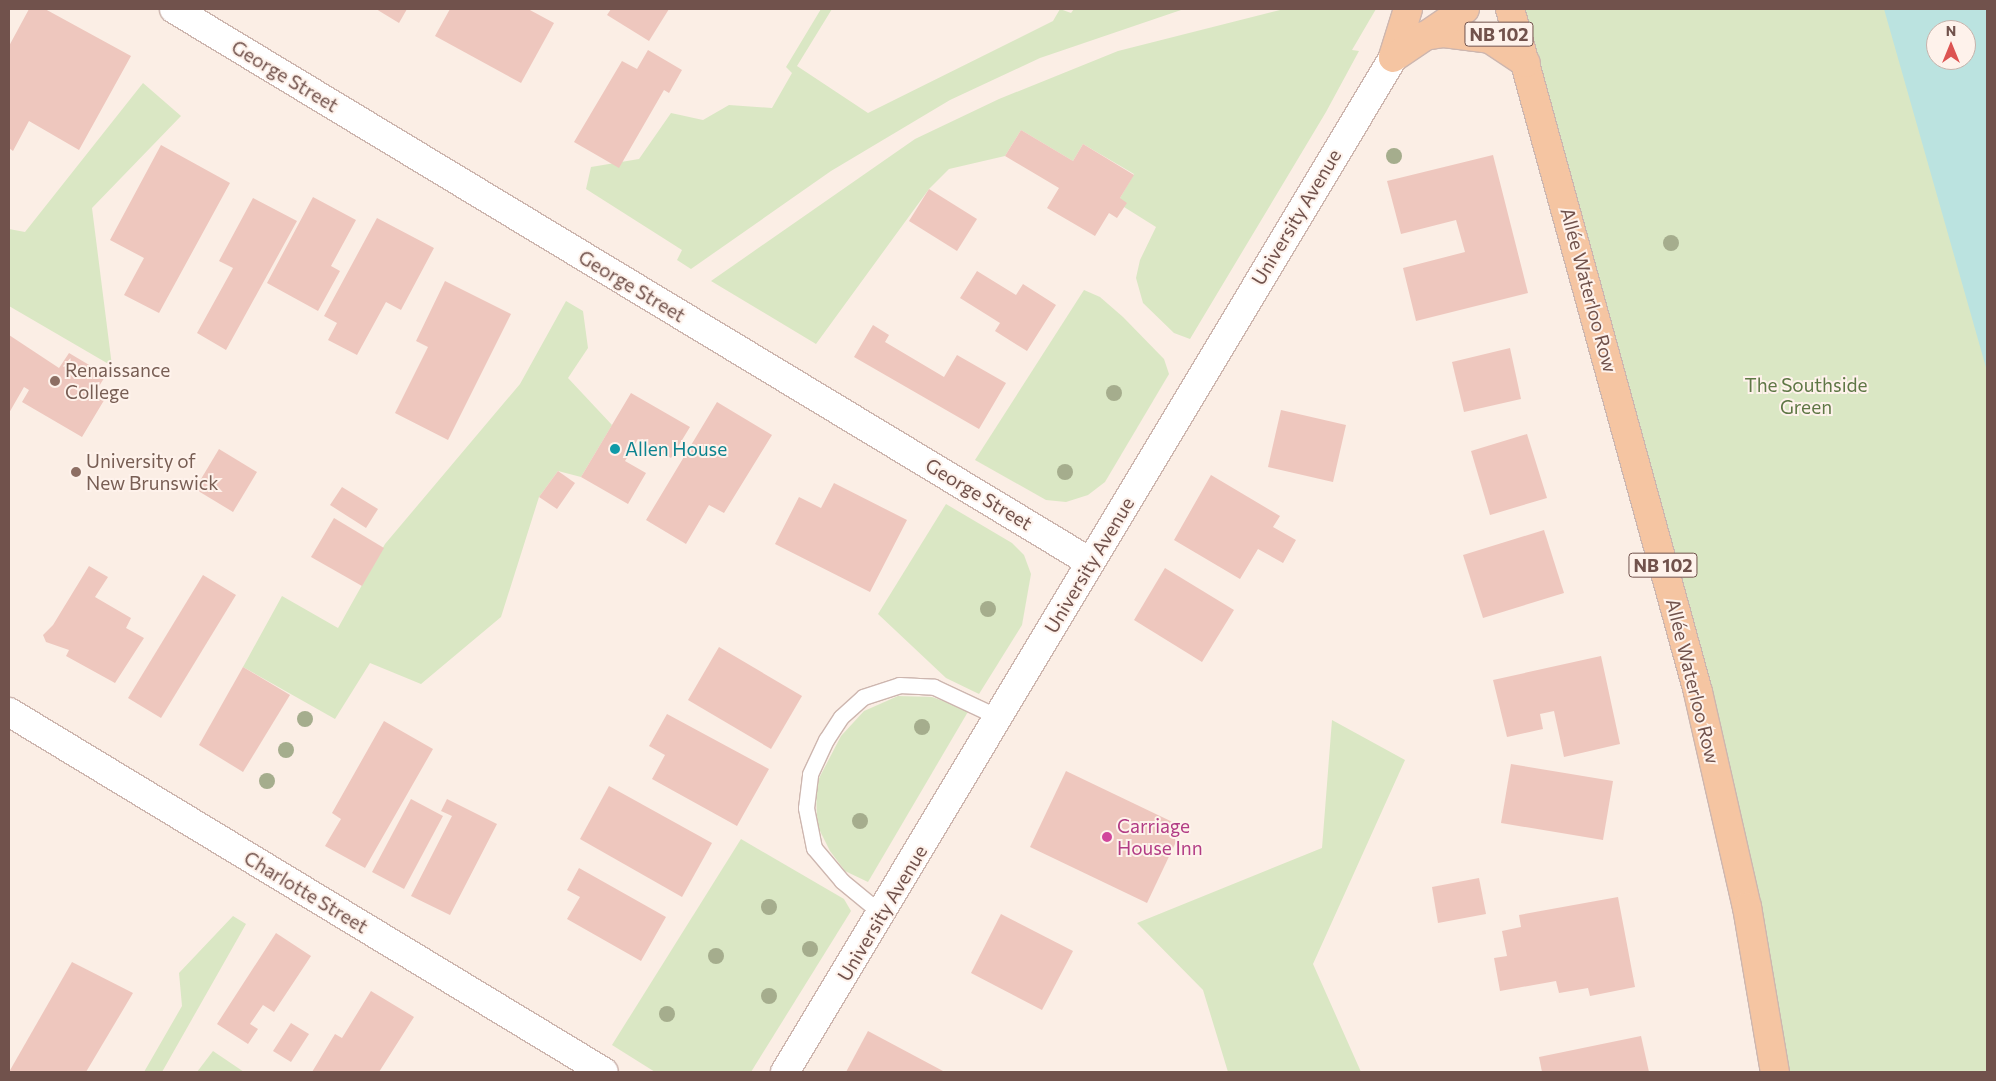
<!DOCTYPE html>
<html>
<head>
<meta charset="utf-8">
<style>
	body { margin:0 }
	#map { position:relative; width:1996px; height:1081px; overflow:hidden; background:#fbeee5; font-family:Commissioner,sans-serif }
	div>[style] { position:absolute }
	.green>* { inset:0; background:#dae7c4 }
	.water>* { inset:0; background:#bbe3e0 }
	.building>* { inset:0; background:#eec7be }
	.roads { filter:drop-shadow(1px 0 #cdb6af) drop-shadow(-1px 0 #cdb6af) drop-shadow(0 1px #cdb6af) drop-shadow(0 -1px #cdb6af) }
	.service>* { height:15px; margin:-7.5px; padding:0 7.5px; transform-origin:7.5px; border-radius:7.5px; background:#fff }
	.minor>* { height:28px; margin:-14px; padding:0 14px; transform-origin:14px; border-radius:14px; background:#fff }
	.tertiary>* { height:28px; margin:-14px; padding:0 14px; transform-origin:14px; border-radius:14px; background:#fff }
	.primary>* { height:28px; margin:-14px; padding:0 14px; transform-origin:14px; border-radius:14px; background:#f5c5a2 }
	.trees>* { width:16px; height:16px; margin:-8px; border-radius:50%; background:#a5ad8d }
	.dots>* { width:14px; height:14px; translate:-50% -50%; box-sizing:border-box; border:2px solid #fef2eb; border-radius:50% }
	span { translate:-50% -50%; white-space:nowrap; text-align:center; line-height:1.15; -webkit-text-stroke:4px #fef2eb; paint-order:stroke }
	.shield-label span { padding:1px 4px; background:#fef2eb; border:1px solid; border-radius:4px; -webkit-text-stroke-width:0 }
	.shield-label { font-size:18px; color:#71524c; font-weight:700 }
	.street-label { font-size:19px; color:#71524c }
	.education-label { font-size:19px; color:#785e54 }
	.left { translate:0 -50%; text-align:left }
	.park-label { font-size:19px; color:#5e7745 }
	.culture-label { font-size:19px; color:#0d838f }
	.hotel-label { font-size:19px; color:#b23c85 }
	.frame { position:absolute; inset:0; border:10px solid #71524c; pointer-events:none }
	.north { position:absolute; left:1926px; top:20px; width:50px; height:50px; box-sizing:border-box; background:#fef2eb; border:1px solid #c6b2ab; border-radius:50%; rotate:0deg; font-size:14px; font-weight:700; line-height:20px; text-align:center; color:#71524c }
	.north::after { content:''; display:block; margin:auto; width:18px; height:22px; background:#dc5452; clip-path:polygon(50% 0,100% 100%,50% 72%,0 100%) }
</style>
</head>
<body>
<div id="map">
	<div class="green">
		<div style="clip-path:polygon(821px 9px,832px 9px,797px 66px,868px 113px,1053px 21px,1060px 9px,1071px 13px,1074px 9px,1184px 9px,1040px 58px,950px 100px,831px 171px,691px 269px,677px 260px,682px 250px,586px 189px,591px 167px,639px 159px,671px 113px,703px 120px,729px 105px,772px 108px,792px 73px,786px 67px)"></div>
		<div style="clip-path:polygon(1284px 9px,1376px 9px,1352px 50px,1359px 51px,1326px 112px,1190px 339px,1174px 333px,1143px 303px,1136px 278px,1140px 260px,1156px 227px,1124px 207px,1120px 198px,1134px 174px,1083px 144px,1073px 161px,1021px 130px,1005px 156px,949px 169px,929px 189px,816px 344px,711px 281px,915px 139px,999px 99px,1118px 51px)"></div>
		<div style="clip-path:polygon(evenodd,1510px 9px,1987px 9px,1987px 1072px,1775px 1072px,1747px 907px,1510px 9px,1936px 30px,1966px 30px,1966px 60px,1936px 60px,1936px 30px)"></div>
		<div style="clip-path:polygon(143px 83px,181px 116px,92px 208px,112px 366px,9px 306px,9px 229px,25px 232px)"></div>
		<div style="clip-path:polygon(1084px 290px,1100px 297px,1123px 317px,1164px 359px,1169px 374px,1105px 482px,1088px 495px,1066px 502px,1046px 500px,975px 460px)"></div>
		<div style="clip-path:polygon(566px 301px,583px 311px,588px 348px,568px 378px,612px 425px,581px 477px,558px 471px,539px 497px,501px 617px,421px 684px,370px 663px,335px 719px,243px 667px,282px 596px,338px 628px,385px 544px,520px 384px)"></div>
		<div style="clip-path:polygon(946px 504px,1012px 543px,1024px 555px,1031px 574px,1022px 625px,979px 694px,946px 678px,878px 614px)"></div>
		<div style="clip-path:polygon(898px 696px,932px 697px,969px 710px,868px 882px,845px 871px,830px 851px,817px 825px,816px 784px,841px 736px,864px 711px)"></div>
		<div style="clip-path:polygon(1332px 720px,1405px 760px,1313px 964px,1361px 1072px,1228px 1072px,1203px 990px,1137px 923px,1322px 848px)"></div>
		<div style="clip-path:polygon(741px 839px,844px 899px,851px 911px,751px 1072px,655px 1072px,612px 1045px)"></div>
		<div style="clip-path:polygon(233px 916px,246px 924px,162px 1072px,144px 1072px,182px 1006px,179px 973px)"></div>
		<div style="clip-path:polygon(213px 1051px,244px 1072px,197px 1072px)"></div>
	</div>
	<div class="water">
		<div style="clip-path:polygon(evenodd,1884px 9px,1987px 9px,1987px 371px,1884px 9px,1936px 30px,1966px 30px,1966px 60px,1936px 60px,1936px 30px)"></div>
	</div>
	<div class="building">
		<div style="clip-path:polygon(29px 9px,45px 9px,131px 56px,79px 150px,29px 121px,13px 151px,9px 148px,9px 46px)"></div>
		<div style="clip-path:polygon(376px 9px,407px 9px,399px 23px)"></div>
		<div style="clip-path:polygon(450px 9px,528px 9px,554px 23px,521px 83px,435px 36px)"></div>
		<div style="clip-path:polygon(611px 9px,669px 9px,649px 41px,607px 15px)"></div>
		<div style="clip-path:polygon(648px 50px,682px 70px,669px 93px,664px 90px,619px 168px,574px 142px,622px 61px,637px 69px)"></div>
		<div style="clip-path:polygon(1021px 130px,1073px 161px,1083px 144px,1134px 175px,1120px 198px,1127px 203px,1117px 218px,1109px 213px,1095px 236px,1047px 208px,1059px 188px,1005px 156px)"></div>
		<div style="clip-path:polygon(161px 145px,230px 183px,159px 313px,124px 295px,144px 258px,110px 240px)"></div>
		<div style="clip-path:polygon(1493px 155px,1528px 293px,1416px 321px,1403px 268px,1465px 252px,1456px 220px,1401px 234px,1387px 181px)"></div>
		<div style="clip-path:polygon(929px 189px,977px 219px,957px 251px,909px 221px)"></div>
		<div style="clip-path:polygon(313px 197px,356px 220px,331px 266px,340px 271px,318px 311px,267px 283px)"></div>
		<div style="clip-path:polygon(253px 198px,297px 221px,226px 350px,197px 333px,233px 268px,219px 261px)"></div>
		<div style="clip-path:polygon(377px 218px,434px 248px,401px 310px,386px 302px,357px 355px,328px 340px,337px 323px,324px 316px)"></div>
		<div style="clip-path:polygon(977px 271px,1016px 295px,1023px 284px,1056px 305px,1027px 351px,995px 331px,1000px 323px,960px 298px)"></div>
		<div style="clip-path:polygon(445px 281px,511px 314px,448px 440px,395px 413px,428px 347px,416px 341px)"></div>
		<div style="clip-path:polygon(873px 325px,889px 335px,885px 342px,944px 377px,957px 355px,1006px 383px,979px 429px,854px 357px)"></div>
		<div style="clip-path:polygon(9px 335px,59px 368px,69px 353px,106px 375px,96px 391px,106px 397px,82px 437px,22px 402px,29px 390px,24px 387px,9px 413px)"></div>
		<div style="clip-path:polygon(1510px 348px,1521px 399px,1464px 412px,1452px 362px)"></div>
		<div style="clip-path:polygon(631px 393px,690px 427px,671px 458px,638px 439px,625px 461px,646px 473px,628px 504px,581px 477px)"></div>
		<div style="clip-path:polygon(717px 402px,772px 435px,724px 513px,709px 505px,686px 544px,646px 520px)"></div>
		<div style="clip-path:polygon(1281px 410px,1346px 425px,1333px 482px,1268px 467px)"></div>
		<div style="clip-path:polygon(1527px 434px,1547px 498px,1490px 515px,1471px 451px)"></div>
		<div style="clip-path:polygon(219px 449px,257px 472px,233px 512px,195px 489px)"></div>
		<div style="clip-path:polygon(558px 471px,575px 483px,557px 509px,539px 497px)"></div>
		<div style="clip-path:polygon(1211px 475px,1280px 516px,1273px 527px,1296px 540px,1283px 563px,1258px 549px,1240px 579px,1174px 540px)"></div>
		<div style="clip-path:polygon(834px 483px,907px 520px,870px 592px,775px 544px,799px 497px,821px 508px)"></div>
		<div style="clip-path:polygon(342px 487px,378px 509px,366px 528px,330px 505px)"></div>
		<div style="clip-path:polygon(334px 518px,384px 548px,362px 586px,311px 557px)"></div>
		<div style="clip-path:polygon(1544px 530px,1564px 593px,1483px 618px,1463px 555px)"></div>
		<div style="clip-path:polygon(89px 566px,108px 577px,95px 597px,131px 618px,126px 628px,144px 638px,115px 683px,66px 656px,69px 650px,46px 642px,43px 635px,53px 625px)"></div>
		<div style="clip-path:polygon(1165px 568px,1234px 610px,1202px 662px,1134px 620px)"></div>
		<div style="clip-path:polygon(203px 575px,236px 595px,161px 718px,128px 698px)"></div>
		<div style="clip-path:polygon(719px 647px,802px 696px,771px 749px,688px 700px)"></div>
		<div style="clip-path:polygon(1601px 656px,1620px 744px,1564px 757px,1554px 711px,1540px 714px,1543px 729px,1507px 737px,1493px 680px)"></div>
		<div style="clip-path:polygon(243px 667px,290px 695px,243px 772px,199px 745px)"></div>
		<div style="clip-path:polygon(667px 714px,769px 769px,737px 826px,652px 779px,665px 755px,649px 746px)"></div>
		<div style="clip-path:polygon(384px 721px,433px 749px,365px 868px,325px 846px,341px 819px,332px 813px)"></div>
		<div style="clip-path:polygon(1511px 764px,1613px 781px,1603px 840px,1501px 823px)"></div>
		<div style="clip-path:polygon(1066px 771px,1183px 827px,1147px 903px,1030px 847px)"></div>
		<div style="clip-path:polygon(609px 786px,712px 843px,682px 897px,580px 839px)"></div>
		<div style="clip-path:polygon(411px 799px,443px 816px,404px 889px,372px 872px)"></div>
		<div style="clip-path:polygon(447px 799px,497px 824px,450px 915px,411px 896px,452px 816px,441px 811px)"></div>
		<div style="clip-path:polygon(579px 868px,666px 917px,641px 961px,567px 919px,580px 897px,567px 890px)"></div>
		<div style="clip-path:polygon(1479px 878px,1486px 914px,1438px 923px,1432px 887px)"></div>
		<div style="clip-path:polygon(1618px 897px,1635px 987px,1590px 996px,1588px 988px,1559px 993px,1556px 981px,1500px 991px,1494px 958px,1507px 956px,1502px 931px,1521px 927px,1519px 915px)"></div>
		<div style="clip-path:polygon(1001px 914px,1073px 951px,1042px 1010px,971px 973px)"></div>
		<div style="clip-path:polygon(276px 933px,311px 956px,274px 1012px,263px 1005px,250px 1024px,258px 1029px,248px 1044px,217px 1024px)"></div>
		<div style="clip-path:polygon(72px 962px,133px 993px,86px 1072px,9px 1072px)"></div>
		<div style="clip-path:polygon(371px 991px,414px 1017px,379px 1072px,312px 1072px,335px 1034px,342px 1038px)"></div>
		<div style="clip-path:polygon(291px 1023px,309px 1034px,291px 1062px,273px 1051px)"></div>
		<div style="clip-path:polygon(868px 1031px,943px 1071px,942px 1072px,846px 1072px)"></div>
		<div style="clip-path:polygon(1641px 1036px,1649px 1072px,1542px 1072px,1539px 1057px)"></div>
	</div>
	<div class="roads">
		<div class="service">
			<div style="left:882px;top:914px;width:52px;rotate:-140.5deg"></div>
			<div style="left:842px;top:881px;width:43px;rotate:-130.3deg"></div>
			<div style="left:814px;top:848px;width:41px;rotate:-101.3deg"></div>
			<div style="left:806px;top:808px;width:34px;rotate:-83deg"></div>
			<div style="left:810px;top:774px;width:38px;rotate:-65deg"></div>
			<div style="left:826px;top:740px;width:27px;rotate:-57deg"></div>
			<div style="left:841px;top:717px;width:30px;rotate:-42deg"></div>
			<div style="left:863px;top:697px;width:38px;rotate:-18deg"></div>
			<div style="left:899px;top:685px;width:35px;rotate:3deg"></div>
			<div style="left:934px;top:687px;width:71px;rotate:25.1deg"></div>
		</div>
		<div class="minor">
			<div style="left:174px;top:9px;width:1070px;rotate:31.12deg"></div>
			<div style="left:9px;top:712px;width:695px;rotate:31.18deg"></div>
		</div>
		<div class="tertiary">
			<div style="left:785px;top:1072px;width:1182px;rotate:-59.05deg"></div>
		</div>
		<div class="primary">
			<div style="left:1510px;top:9px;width:708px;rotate:74.61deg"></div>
			<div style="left:1698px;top:692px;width:221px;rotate:77.2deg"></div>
			<div style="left:1747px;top:907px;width:167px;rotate:80.4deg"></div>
			<div style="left:1418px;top:37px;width:26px;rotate:-9deg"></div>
			<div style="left:1444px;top:33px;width:46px;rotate:7.4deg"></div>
			<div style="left:1490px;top:39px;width:43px;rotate:33.7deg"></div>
			<div style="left:1393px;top:57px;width:50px;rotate:-72.6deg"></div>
			<div style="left:1393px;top:58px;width:87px;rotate:-34.2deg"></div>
		</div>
	</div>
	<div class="trees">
		<div style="left:1394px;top:156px"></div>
		<div style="left:1671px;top:243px"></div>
		<div style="left:1114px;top:393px"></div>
		<div style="left:1065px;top:472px"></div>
		<div style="left:988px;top:609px"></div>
		<div style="left:305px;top:719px"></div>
		<div style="left:922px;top:727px"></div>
		<div style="left:286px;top:750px"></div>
		<div style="left:267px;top:781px"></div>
		<div style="left:860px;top:821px"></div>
		<div style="left:769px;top:907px"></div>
		<div style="left:810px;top:949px"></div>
		<div style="left:716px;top:956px"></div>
		<div style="left:769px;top:996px"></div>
		<div style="left:667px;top:1014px"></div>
	</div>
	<div class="dots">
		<div style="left:55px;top:381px;background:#8d6e63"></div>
		<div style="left:615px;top:449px;background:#0f9aa8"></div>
		<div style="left:76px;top:472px;background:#8d6e63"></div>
		<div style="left:1107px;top:837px;background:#d1479c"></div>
	</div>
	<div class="shield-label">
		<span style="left:1499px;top:34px">NB 102</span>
		<span style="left:1663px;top:565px">NB 102</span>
	</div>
	<div class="street-label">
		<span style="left:285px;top:76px;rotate:31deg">George Street</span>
		<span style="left:1296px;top:217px;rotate:-59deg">University Avenue</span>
		<span style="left:632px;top:286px;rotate:31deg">George Street</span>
		<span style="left:1589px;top:290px;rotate:75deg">Allée Waterloo Row</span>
		<span style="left:979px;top:494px;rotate:31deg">George Street</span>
		<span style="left:1089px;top:565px;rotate:-59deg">University Avenue</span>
		<span style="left:1693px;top:681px;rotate:76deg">Allée Waterloo Row</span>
		<span style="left:306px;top:892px;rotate:31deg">Charlotte Street</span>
		<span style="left:882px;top:913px;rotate:-59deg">University Avenue</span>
	</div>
	<div class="education-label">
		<span class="left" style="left:65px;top:381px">Renaissance<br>College</span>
		<span class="left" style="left:86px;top:472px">University of<br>New Brunswick</span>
	</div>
	<div class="park-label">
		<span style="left:1806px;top:396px">The Southside<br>Green</span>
	</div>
	<div class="culture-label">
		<span class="left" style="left:625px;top:449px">Allen House</span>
	</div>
	<div class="hotel-label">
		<span class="left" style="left:1117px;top:837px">Carriage<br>House Inn</span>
	</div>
	<div class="frame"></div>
	<div class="north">N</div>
</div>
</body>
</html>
